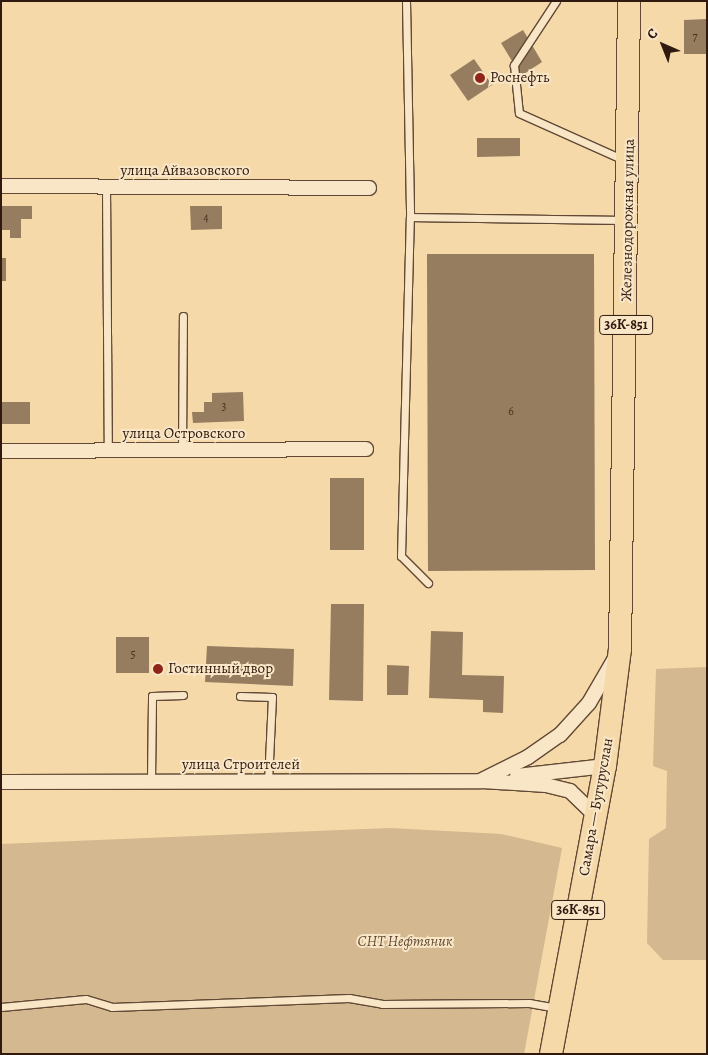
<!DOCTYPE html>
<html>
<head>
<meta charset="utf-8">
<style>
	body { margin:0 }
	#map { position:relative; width:708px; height:1055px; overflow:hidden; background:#f5d9a9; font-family:Alegreya,serif }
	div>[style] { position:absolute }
	.green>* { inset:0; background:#d4b88f }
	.building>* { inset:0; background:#967d5f }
	.roads { filter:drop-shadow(1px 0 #614935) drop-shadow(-1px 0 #614935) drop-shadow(0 1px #614935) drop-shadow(0 -1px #614935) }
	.service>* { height:7px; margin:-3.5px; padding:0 3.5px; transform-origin:3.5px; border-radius:3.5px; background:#f8e6c7 }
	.minor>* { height:14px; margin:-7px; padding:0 7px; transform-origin:7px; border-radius:7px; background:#f8e6c7 }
	.primary>* { height:22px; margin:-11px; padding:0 11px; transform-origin:11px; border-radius:11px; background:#f5d9a9 }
	.dots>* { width:14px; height:14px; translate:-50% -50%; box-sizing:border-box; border:2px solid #f8e6c7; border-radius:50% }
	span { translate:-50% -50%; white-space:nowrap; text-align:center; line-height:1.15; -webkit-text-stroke:4px #f8e6c7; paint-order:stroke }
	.number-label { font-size:12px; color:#4a3222 }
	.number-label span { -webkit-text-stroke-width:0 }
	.shield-label span { padding:1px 4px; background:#f8e6c7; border:1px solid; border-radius:4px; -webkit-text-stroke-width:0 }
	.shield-label { font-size:14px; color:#30190e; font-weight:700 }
	.poi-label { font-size:15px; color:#30190e }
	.left { translate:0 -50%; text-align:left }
	.street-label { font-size:15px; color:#30190e }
	.park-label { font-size:15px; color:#614935; font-style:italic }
	.frame { position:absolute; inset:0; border:2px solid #30190e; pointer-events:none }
	.north { position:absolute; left:638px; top:20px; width:50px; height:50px; -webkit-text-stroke:4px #f8e6c7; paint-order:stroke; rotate:316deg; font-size:14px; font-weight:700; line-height:20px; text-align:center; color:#30190e }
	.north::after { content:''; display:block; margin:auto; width:18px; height:22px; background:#30190e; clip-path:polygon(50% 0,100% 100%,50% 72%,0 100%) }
</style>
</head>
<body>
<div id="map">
	<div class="green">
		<div style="clip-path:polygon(707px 667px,707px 960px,663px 960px,647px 943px,649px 839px,666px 828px,667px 771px,653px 766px,656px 669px)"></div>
		<div style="clip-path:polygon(390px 828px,501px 834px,562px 848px,524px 1054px,1px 1054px,1px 844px)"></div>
	</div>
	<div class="building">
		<div style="clip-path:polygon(707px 19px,707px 54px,684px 54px,684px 20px)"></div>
		<div style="clip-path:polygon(523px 30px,542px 62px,521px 76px,501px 43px)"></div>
		<div style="clip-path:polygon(474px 59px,492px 85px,468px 101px,450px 75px)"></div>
		<div style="clip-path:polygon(477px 138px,520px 138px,520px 156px,477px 157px)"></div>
		<div style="clip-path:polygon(1px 206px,32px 206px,32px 219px,21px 219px,21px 238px,10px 238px,10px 230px,1px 230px)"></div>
		<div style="clip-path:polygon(190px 206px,222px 206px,222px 229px,191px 230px)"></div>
		<div style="clip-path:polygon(427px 254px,594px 254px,595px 570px,428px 571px)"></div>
		<div style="clip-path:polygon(1px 258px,6px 258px,6px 281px,1px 281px)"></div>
		<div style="clip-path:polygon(243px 392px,244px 421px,193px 423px,192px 412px,204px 412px,204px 402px,212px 402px,212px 393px)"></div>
		<div style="clip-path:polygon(1px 402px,30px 402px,30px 424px,1px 424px)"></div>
		<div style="clip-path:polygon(330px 478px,364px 478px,364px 550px,330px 550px)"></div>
		<div style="clip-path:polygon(331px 604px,364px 604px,363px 701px,329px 700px)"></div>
		<div style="clip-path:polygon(431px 631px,463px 632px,462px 675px,504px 676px,503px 713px,483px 712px,483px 700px,429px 698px)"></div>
		<div style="clip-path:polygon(116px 637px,149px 637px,149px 673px,116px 673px)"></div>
		<div style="clip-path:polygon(207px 646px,294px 649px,293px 686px,205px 682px)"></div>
		<div style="clip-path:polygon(387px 665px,409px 666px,408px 695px,387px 695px)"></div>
	</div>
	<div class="roads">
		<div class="service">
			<div style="left:406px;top:1px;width:216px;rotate:88.9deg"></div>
			<div style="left:556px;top:1px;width:77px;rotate:123.3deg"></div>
			<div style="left:514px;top:65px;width:48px;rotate:84.1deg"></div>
			<div style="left:519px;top:113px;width:115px;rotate:24.1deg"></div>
			<div style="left:106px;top:187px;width:264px;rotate:89.6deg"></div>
			<div style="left:182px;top:450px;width:134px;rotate:-89.6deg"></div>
			<div style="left:428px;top:583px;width:38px;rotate:-135deg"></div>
			<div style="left:401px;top:556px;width:339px;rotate:-88.5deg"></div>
			<div style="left:410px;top:217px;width:212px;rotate:0.8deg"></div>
			<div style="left:240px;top:696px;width:32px;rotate:2deg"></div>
			<div style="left:272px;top:697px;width:84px;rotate:92.7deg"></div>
			<div style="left:151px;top:781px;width:85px;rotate:-89.3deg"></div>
			<div style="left:152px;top:696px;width:31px;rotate:-2deg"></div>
			<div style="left:1px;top:1007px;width:85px;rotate:-5.4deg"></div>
			<div style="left:86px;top:999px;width:27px;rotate:17deg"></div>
			<div style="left:112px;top:1007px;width:237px;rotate:-2.2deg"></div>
			<div style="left:349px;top:998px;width:34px;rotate:10deg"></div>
			<div style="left:382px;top:1004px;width:147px;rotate:-0.4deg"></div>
			<div style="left:529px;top:1003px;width:27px;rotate:10deg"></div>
		</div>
		<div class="minor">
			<div style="left:1px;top:186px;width:368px;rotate:0.3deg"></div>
			<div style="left:1px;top:451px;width:365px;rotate:-0.3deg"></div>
			<div style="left:517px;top:776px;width:89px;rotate:-6.5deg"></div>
			<div style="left:482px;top:780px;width:51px;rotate:-26.6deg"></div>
			<div style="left:528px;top:757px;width:39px;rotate:-35deg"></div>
			<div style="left:560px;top:735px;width:43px;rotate:-47.8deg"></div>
			<div style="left:589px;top:703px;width:50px;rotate:-59.8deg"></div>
			<div style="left:1px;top:782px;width:481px;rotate:-0.1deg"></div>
			<div style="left:482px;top:781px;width:64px;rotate:3.6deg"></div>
			<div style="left:546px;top:785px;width:25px;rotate:14deg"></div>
			<div style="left:570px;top:791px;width:36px;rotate:44deg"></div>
		</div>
		<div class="primary">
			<div style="left:551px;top:1054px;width:293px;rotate:-79.4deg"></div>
			<div style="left:605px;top:766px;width:118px;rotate:-82.7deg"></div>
			<div style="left:620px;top:649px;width:648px;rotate:-89.2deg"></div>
		</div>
	</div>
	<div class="dots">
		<div style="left:480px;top:78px;background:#8f2418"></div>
		<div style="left:158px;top:669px;background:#8f2418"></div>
	</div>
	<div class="number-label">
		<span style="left:695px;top:37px">7</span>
		<span style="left:206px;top:218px">4</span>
		<span style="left:224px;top:407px">3</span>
		<span style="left:511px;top:412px">6</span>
		<span style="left:133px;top:655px">5</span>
	</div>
	<div class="shield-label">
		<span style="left:626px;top:325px">36К-851</span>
		<span style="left:578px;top:910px">36К-851</span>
	</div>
	<div class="poi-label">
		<span class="left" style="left:490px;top:78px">Роснефть</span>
		<span class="left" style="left:168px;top:669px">Гостинный двор</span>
	</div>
	<div class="street-label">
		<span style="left:185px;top:171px">улица Айвазовского</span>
		<span style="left:628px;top:220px;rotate:-89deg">Железнодорожная улица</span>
		<span style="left:184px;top:434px">улица Островского</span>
		<span style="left:241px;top:765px">улица Строителей</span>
		<span style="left:596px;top:807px;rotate:-80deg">Самара — Бугуруслан</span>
	</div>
	<div class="park-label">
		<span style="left:405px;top:942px">СНТ Нефтяник</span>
	</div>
	<div class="frame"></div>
	<div class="north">С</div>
</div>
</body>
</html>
